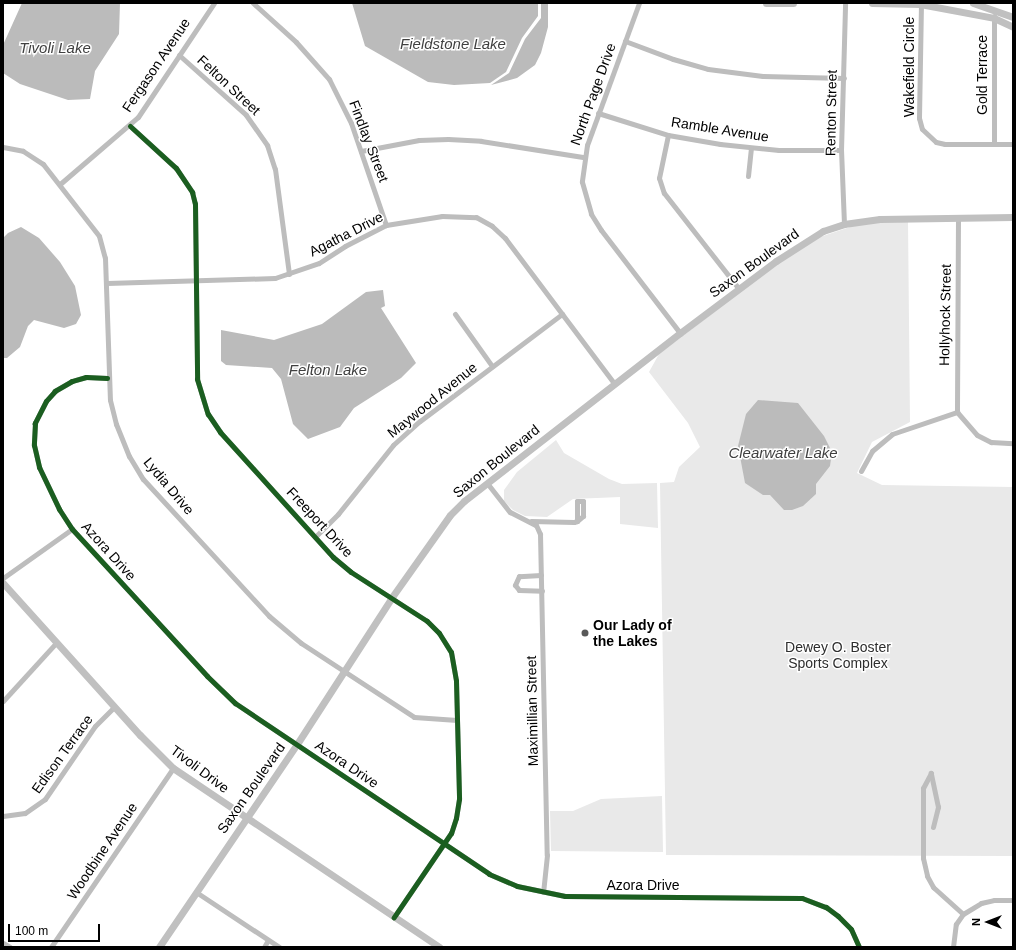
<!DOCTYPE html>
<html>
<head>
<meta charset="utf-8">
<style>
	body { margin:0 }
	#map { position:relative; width:1016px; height:950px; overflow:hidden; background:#fff; font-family:Helvetica,sans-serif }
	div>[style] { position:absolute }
	.green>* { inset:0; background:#e9e9e9 }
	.water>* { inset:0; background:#bbb }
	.street>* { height:5px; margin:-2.5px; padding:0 2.5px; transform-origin:2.5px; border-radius:2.5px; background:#bdbdbd }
	.secondary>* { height:7px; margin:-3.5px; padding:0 3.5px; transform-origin:3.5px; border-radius:3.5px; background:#c0c0c0 }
	.cycleway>* { height:5px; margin:-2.5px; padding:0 2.5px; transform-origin:2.5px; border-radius:2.5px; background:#1b5e20 }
	.dots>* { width:11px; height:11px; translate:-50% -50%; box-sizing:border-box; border:2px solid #fff; border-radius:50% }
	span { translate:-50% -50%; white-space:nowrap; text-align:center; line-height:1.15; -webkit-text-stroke:3px #fff; paint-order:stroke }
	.street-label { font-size:14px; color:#000 }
	.poi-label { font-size:14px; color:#000; font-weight:700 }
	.left { translate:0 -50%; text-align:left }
	.park-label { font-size:14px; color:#2e2e2e }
	.water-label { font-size:15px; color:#3f3f3f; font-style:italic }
	.frame { position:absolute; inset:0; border:4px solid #000; pointer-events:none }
	.north { position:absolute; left:968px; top:902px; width:40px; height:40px; -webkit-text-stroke:3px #fff; paint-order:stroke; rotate:270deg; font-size:11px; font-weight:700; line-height:16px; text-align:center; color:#000 }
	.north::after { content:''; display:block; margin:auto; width:14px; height:18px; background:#000; clip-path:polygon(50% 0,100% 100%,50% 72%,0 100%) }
	.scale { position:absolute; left:8px; top:924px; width:92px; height:18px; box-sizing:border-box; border:2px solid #000; border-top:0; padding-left:5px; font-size:12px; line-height:14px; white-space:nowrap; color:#000; -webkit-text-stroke:3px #fff; paint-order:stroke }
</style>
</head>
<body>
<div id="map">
	<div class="green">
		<div style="clip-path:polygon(908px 221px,910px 422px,872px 442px,857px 473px,882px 485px,1013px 487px,1013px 856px,666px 855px,660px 483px,674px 482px,679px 467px,700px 447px,688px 423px,649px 372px,659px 354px,784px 259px,814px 239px,859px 224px)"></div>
		<div style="clip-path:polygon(556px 440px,564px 453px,609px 479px,622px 484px,657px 483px,658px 528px,620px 524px,620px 497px,573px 499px,547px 517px,525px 516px,513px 510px,504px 501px,504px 490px,517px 472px)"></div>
		<div style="clip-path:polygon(662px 796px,663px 852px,551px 851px,550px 811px,573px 811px,601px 799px)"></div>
	</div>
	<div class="water">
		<div style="clip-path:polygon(22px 3px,120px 3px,119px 34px,95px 71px,90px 99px,68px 100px,20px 84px,3px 73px,3px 45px)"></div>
		<div style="clip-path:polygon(352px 3px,538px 3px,538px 16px,522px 38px,506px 72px,490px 83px,454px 85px,428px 82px,365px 46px)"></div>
		<div style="clip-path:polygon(541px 3px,548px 3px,548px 27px,541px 53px,535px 65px,517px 78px,491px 85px,509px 73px,525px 39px,541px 18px)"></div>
		<div style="clip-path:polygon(21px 227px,39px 238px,60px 262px,75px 286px,81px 315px,76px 324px,64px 328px,34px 320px,28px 326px,20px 347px,7px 358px,3px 358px,3px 238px,8px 233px)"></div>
		<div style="clip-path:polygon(383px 290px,385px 306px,381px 308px,416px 363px,401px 378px,354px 408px,340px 427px,308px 439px,293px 424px,281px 379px,272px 368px,226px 365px,221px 361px,221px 330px,274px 340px,322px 324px,366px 292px)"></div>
		<div style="clip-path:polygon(758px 400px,798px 403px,824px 436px,832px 452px,830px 466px,816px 484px,816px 494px,803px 506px,792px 510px,784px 510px,770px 495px,763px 495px,745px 483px,738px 446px,746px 414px)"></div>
	</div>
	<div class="street">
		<div style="left:253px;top:3px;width:58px;rotate:42.2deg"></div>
		<div style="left:296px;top:42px;width:50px;rotate:48.3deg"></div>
		<div style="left:329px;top:79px;width:49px;rotate:63.4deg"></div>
		<div style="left:351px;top:123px;width:108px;rotate:71.1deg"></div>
		<div style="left:639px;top:3px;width:151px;rotate:110.1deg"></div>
		<div style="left:587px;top:145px;width:37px;rotate:98deg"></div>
		<div style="left:582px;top:182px;width:33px;rotate:74deg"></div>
		<div style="left:591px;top:214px;width:19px;rotate:58deg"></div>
		<div style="left:601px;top:230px;width:130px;rotate:52.5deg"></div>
		<div style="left:921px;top:3px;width:115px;rotate:91deg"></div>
		<div style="left:919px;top:118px;width:11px;rotate:75deg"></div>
		<div style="left:922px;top:129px;width:19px;rotate:43deg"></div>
		<div style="left:936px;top:142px;width:9px;rotate:13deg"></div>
		<div style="left:945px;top:144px;width:68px"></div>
		<div style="left:625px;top:41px;width:51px;rotate:20.6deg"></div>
		<div style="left:673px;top:59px;width:36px;rotate:16deg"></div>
		<div style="left:708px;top:69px;width:55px;rotate:7.3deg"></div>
		<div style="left:763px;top:76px;width:81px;rotate:1.4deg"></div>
		<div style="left:179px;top:55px;width:90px;rotate:41.8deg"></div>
		<div style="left:246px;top:115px;width:37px;rotate:55deg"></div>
		<div style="left:267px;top:145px;width:25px;rotate:72deg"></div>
		<div style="left:275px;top:169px;width:106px;rotate:82.4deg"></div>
		<div style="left:598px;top:113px;width:73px;rotate:17.4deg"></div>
		<div style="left:668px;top:135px;width:53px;rotate:9.8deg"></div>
		<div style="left:720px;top:144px;width:59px;rotate:5.8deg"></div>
		<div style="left:779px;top:150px;width:62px"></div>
		<div style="left:130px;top:126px;width:62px;rotate:42.4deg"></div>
		<div style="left:176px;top:168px;width:29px;rotate:56deg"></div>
		<div style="left:192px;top:192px;width:12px;rotate:76deg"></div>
		<div style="left:195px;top:204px;width:175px;rotate:89.3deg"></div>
		<div style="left:197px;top:379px;width:37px;rotate:73deg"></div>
		<div style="left:208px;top:414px;width:22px;rotate:56deg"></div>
		<div style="left:220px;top:432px;width:169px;rotate:47.9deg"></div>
		<div style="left:333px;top:557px;width:23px;rotate:40deg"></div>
		<div style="left:351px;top:572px;width:90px;rotate:32.8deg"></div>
		<div style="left:427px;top:621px;width:17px;rotate:45deg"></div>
		<div style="left:439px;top:633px;width:22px;rotate:58deg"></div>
		<div style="left:451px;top:652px;width:29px;rotate:80deg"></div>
		<div style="left:456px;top:681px;width:118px;rotate:88.5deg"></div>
		<div style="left:459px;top:799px;width:19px;rotate:99deg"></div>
		<div style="left:456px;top:818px;width:16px;rotate:108deg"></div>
		<div style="left:451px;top:833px;width:102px;rotate:124.2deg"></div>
		<div style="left:668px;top:135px;width:44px;rotate:101.8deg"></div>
		<div style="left:659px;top:178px;width:16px;rotate:72deg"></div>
		<div style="left:664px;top:193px;width:122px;rotate:52deg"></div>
		<div style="left:994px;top:142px;width:126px;rotate:-90deg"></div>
		<div style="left:3px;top:147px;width:20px;rotate:11deg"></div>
		<div style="left:23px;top:151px;width:24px;rotate:33deg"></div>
		<div style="left:43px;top:164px;width:91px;rotate:52.1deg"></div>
		<div style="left:99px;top:236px;width:23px;rotate:75deg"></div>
		<div style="left:105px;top:258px;width:142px;rotate:88deg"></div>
		<div style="left:110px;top:400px;width:25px;rotate:76deg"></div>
		<div style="left:116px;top:424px;width:35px;rotate:68deg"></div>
		<div style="left:129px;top:456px;width:27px;rotate:59deg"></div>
		<div style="left:143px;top:479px;width:186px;rotate:47.4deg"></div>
		<div style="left:269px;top:616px;width:42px;rotate:40.2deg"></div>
		<div style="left:301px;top:643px;width:135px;rotate:33.2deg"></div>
		<div style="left:414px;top:717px;width:43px;rotate:4deg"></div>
		<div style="left:361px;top:151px;width:59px;rotate:-10.7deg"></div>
		<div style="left:419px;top:140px;width:29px;rotate:-2deg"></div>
		<div style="left:448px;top:139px;width:33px;rotate:3deg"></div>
		<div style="left:481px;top:141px;width:103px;rotate:8.9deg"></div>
		<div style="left:748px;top:176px;width:28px;rotate:-84deg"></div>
		<div style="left:60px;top:184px;width:103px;rotate:-40.7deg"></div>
		<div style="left:138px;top:117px;width:137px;rotate:-56.3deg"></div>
		<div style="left:958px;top:218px;width:194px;rotate:90.3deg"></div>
		<div style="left:957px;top:412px;width:30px;rotate:49deg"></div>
		<div style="left:977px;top:435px;width:16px;rotate:27deg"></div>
		<div style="left:991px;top:442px;width:22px;rotate:3deg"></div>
		<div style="left:844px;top:224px;width:74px;rotate:-92.3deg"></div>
		<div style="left:841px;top:150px;width:147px;rotate:-88.4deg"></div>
		<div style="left:107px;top:283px;width:168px;rotate:-1.7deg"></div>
		<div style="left:275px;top:278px;width:46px;rotate:-18.8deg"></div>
		<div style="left:319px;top:263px;width:31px;rotate:-33deg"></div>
		<div style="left:345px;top:246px;width:46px;rotate:-27.1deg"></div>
		<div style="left:386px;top:225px;width:57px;rotate:-9.1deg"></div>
		<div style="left:442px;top:216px;width:34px;rotate:2deg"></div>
		<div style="left:476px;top:217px;width:18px;rotate:29deg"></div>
		<div style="left:492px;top:226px;width:18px;rotate:43deg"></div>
		<div style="left:505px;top:238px;width:181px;rotate:53.1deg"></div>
		<div style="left:455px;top:314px;width:64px;rotate:54.6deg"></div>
		<div style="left:107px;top:378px;width:21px;rotate:-177deg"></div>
		<div style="left:86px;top:377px;width:15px;rotate:164deg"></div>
		<div style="left:72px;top:381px;width:20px;rotate:150deg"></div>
		<div style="left:55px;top:391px;width:13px;rotate:132deg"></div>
		<div style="left:46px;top:401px;width:25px;rotate:117deg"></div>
		<div style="left:35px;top:423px;width:22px;rotate:93deg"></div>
		<div style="left:34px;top:445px;width:23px;rotate:77deg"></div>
		<div style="left:39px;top:467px;width:47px;rotate:64.5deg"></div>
		<div style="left:59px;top:509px;width:24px;rotate:57deg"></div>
		<div style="left:72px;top:529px;width:200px;rotate:47.4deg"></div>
		<div style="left:207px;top:676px;width:39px;rotate:44deg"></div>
		<div style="left:235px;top:703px;width:306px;rotate:33.9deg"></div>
		<div style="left:489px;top:874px;width:30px;rotate:23deg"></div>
		<div style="left:517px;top:886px;width:49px;rotate:11.8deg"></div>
		<div style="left:565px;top:896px;width:237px;rotate:0.5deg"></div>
		<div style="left:802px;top:898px;width:26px;rotate:21deg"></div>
		<div style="left:826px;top:907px;width:15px;rotate:37deg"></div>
		<div style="left:838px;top:916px;width:18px;rotate:45deg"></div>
		<div style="left:851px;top:929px;width:20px;rotate:66deg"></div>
		<div style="left:861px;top:471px;width:23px;rotate:-61deg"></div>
		<div style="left:872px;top:451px;width:26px;rotate:-40deg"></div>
		<div style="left:892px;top:434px;width:69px;rotate:-18.7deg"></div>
		<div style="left:487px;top:483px;width:37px;rotate:52deg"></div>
		<div style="left:510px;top:512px;width:29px;rotate:27deg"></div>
		<div style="left:536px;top:525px;width:10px;rotate:66deg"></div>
		<div style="left:540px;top:534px;width:321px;rotate:88.8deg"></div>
		<div style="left:547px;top:855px;width:37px;rotate:96deg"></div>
		<div style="left:531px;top:521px;width:43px;rotate:1.3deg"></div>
		<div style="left:574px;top:522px;width:3px;rotate:-18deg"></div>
		<div style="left:577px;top:521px;width:8px;rotate:-40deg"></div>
		<div style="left:583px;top:516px;width:15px;rotate:-90deg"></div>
		<div style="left:583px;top:501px;width:6px;rotate:180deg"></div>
		<div style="left:577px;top:501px;width:20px;rotate:90deg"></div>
		<div style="left:315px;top:537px;width:33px;rotate:-45deg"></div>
		<div style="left:338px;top:514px;width:88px;rotate:-51.4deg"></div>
		<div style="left:393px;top:445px;width:36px;rotate:-42deg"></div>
		<div style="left:420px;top:421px;width:178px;rotate:-37deg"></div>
		<div style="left:541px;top:575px;width:22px;rotate:177deg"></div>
		<div style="left:519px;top:576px;width:10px;rotate:114deg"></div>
		<div style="left:515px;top:585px;width:6px;rotate:51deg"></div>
		<div style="left:519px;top:590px;width:23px;rotate:2deg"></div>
		<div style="left:3px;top:578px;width:85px;rotate:-35.4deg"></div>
		<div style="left:3px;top:701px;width:79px;rotate:-47.6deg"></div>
		<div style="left:3px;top:816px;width:22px;rotate:-8deg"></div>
		<div style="left:25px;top:813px;width:24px;rotate:-35deg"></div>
		<div style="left:45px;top:799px;width:88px;rotate:-55.6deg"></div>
		<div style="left:95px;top:726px;width:27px;rotate:-45deg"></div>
		<div style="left:933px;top:827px;width:21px;rotate:-76deg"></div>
		<div style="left:938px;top:807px;width:35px;rotate:-102deg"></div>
		<div style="left:931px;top:773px;width:17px;rotate:118deg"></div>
		<div style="left:923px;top:788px;width:70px;rotate:90deg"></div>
		<div style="left:923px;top:858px;width:18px;rotate:77deg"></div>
		<div style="left:927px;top:876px;width:13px;rotate:61deg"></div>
		<div style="left:933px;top:887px;width:40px;rotate:42deg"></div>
		<div style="left:196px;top:892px;width:100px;rotate:33.5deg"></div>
		<div style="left:3px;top:943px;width:8px;rotate:30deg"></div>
		<div style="left:51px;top:947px;width:217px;rotate:-55.7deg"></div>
		<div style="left:264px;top:947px;width:8px;rotate:-60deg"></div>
		<div style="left:953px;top:947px;width:23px;rotate:-83deg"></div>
		<div style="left:956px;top:924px;width:12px;rotate:-55deg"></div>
		<div style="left:963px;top:914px;width:21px;rotate:-31deg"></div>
		<div style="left:981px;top:903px;width:13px;rotate:-13deg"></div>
		<div style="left:994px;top:900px;width:19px"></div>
	</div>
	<div class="secondary">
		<div style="left:766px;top:3px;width:27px"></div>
		<div style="left:872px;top:3px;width:48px;rotate:1.2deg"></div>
		<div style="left:920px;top:4px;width:75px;rotate:10.7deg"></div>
		<div style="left:994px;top:18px;width:21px;rotate:25deg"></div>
		<div style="left:973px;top:3px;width:42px;rotate:19.3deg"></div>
		<div style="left:3px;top:583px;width:205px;rotate:48deg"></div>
		<div style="left:140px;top:735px;width:47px;rotate:45deg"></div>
		<div style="left:173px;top:768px;width:321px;rotate:33.9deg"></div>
		<div style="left:159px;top:947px;width:245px;rotate:-55.8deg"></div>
		<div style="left:297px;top:744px;width:175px;rotate:-57.1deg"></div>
		<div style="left:392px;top:597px;width:100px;rotate:-54.7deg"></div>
		<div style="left:450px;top:515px;width:20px;rotate:-45deg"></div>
		<div style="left:464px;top:501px;width:274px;rotate:-37.9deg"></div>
		<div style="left:680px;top:333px;width:120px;rotate:-36.9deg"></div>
		<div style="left:776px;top:261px;width:56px;rotate:-32.6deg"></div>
		<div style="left:823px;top:231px;width:22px;rotate:-18deg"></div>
		<div style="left:844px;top:224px;width:36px;rotate:-8deg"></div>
		<div style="left:880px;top:219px;width:133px;rotate:-0.9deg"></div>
	</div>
	<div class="cycleway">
		<div style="left:130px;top:126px;width:62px;rotate:42.4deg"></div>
		<div style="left:176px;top:168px;width:29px;rotate:56deg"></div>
		<div style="left:192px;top:192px;width:12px;rotate:76deg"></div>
		<div style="left:195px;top:204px;width:175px;rotate:89.3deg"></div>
		<div style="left:197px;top:379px;width:37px;rotate:73deg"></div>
		<div style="left:208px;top:414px;width:22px;rotate:56deg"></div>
		<div style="left:220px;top:432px;width:169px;rotate:47.9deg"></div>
		<div style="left:333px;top:557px;width:23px;rotate:40deg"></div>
		<div style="left:351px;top:572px;width:90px;rotate:32.8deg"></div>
		<div style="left:427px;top:621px;width:17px;rotate:45deg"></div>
		<div style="left:439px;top:633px;width:22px;rotate:58deg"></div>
		<div style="left:451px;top:652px;width:29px;rotate:80deg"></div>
		<div style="left:456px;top:681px;width:118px;rotate:88.5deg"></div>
		<div style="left:459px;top:799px;width:19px;rotate:99deg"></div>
		<div style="left:456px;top:818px;width:16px;rotate:108deg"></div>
		<div style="left:451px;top:833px;width:102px;rotate:124.2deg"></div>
		<div style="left:107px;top:378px;width:21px;rotate:-177deg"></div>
		<div style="left:86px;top:377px;width:15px;rotate:164deg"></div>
		<div style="left:72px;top:381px;width:20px;rotate:150deg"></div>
		<div style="left:55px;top:391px;width:13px;rotate:132deg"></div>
		<div style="left:46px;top:401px;width:25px;rotate:117deg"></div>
		<div style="left:35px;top:423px;width:22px;rotate:93deg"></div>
		<div style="left:34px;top:445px;width:23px;rotate:77deg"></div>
		<div style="left:39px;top:467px;width:47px;rotate:64.5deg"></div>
		<div style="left:59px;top:509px;width:24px;rotate:57deg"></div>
		<div style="left:72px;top:529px;width:200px;rotate:47.4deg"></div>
		<div style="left:207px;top:676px;width:39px;rotate:44deg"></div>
		<div style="left:235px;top:703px;width:306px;rotate:33.9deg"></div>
		<div style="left:489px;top:874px;width:30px;rotate:23deg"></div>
		<div style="left:517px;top:886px;width:49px;rotate:11.8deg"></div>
		<div style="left:565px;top:896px;width:237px;rotate:0.5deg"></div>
		<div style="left:802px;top:898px;width:26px;rotate:21deg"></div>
		<div style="left:826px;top:907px;width:15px;rotate:37deg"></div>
		<div style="left:838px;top:916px;width:18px;rotate:45deg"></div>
		<div style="left:851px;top:929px;width:20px;rotate:66deg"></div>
	</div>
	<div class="dots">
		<div style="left:585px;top:633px;background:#595959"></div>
	</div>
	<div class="street-label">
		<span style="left:156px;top:65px;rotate:-56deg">Fergason Avenue</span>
		<span style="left:909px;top:67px;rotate:-90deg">Wakefield Circle</span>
		<span style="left:982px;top:75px;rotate:-90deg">Gold Terrace</span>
		<span style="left:229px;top:85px;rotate:43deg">Felton Street</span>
		<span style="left:593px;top:94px;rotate:-70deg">North Page Drive</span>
		<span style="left:831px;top:113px;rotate:-89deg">Renton Street</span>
		<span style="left:720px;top:129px;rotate:9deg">Ramble Avenue</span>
		<span style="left:369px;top:141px;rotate:69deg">Findlay Street</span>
		<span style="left:346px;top:234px;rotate:-27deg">Agatha Drive</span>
		<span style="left:754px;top:263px;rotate:-36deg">Saxon Boulevard</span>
		<span style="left:945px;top:315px;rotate:-89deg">Hollyhock Street</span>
		<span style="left:432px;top:400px;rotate:-39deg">Maywood Avenue</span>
		<span style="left:496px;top:461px;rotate:-39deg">Saxon Boulevard</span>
		<span style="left:169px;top:486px;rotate:50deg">Lydia Drive</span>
		<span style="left:320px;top:522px;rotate:47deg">Freeport Drive</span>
		<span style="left:109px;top:551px;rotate:48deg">Azora Drive</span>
		<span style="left:532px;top:711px;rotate:-91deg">Maximillian Street</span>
		<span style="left:62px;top:754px;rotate:-54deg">Edison Terrace</span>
		<span style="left:347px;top:764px;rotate:34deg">Azora Drive</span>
		<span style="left:200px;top:769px;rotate:37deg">Tivoli Drive</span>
		<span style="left:251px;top:788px;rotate:-55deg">Saxon Boulevard</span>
		<span style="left:102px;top:851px;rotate:-56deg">Woodbine Avenue</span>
		<span style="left:643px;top:885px">Azora Drive</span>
	</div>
	<div class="poi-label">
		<span class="left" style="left:593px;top:633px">Our Lady of<br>the Lakes</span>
	</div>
	<div class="park-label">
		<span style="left:838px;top:655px">Dewey O. Boster<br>Sports Complex</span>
	</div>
	<div class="water-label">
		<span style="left:453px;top:44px">Fieldstone Lake</span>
		<span style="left:55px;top:48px">Tivoli Lake</span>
		<span style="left:328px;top:370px">Felton Lake</span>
		<span style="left:783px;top:453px">Clearwater Lake</span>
	</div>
	<div class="frame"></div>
	<div class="north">N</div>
	<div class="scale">100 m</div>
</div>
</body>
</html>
